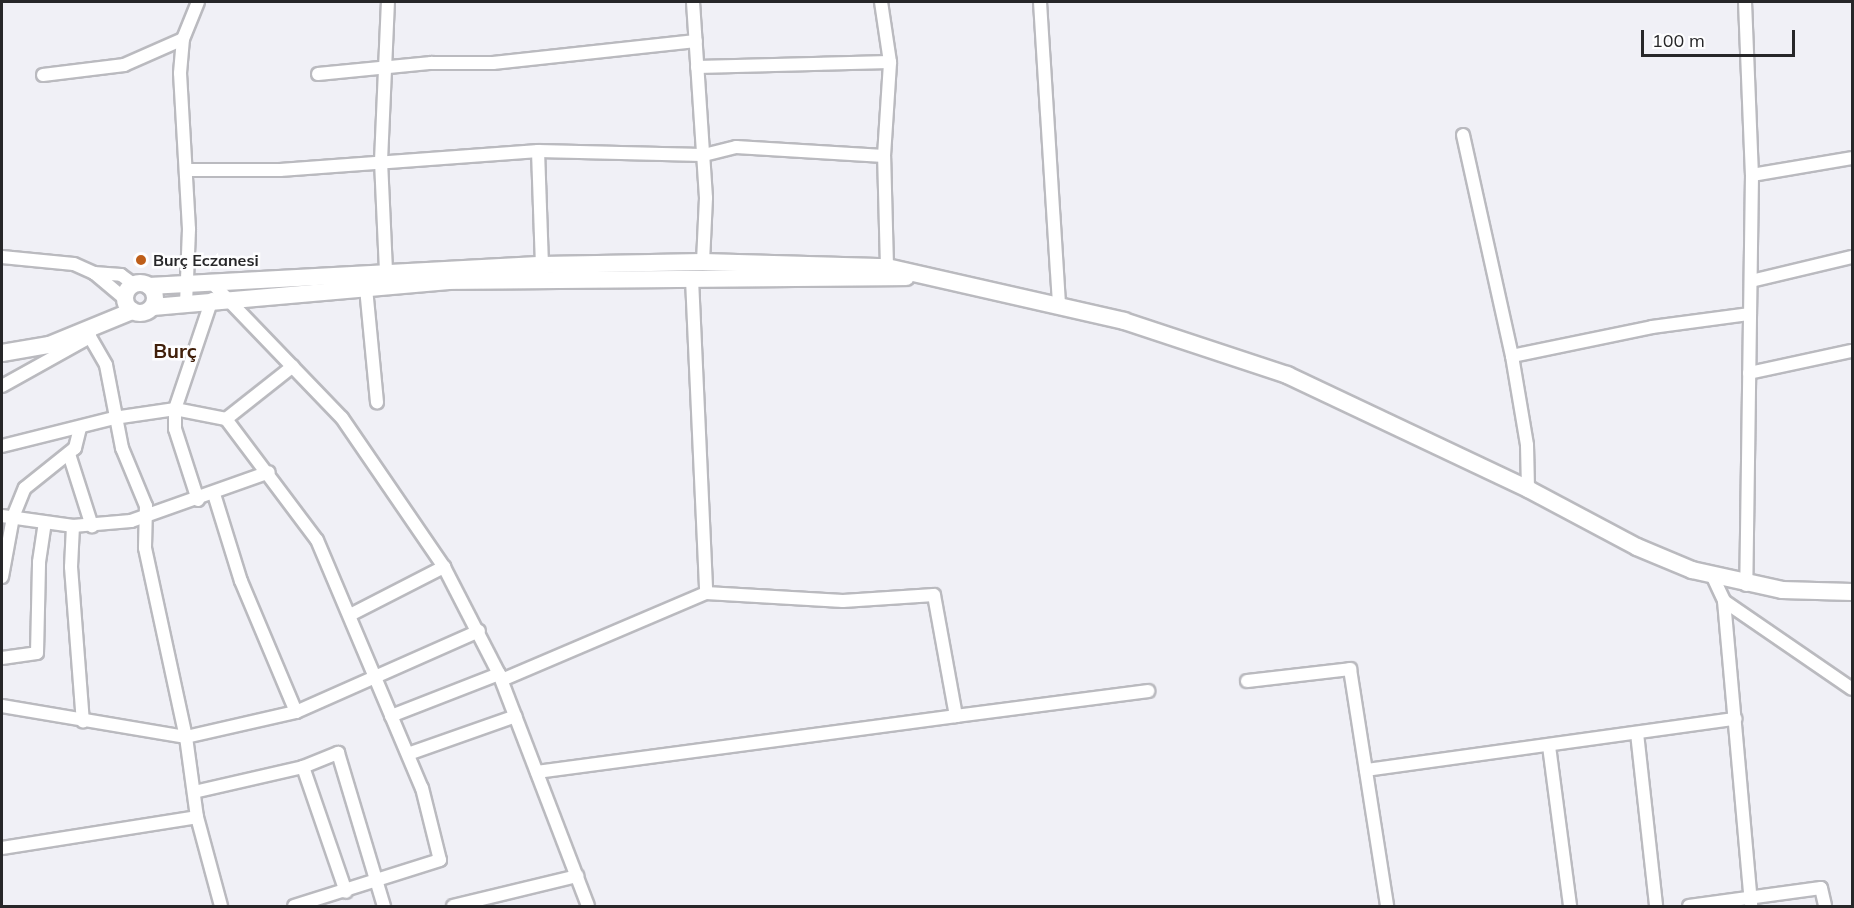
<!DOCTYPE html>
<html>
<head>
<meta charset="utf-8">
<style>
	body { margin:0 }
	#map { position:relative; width:1854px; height:908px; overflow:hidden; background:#f0f0f6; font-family:Mulish,sans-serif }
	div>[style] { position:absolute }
	.roads { filter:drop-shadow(2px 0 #bababf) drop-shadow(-2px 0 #bababf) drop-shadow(0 2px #bababf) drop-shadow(0 -2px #bababf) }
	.minor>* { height:12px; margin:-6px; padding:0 6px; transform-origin:6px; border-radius:6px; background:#fff }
	.major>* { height:16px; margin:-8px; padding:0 8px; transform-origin:8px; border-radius:8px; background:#fff }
	.major>.ring { margin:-8px; padding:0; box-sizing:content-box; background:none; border:16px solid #fff; border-radius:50% }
	.dots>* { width:16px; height:16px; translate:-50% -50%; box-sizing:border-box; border:3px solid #fefeff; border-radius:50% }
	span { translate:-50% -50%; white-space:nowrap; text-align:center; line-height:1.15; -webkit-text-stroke:5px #fefeff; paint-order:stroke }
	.poi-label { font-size:16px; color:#272729; font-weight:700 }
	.left { translate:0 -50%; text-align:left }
	.quarter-label { font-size:20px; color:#41200b; font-weight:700 }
	.frame { position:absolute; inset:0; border:3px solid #272729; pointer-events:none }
	.scale { position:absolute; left:1641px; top:30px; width:154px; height:27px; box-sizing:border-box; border:3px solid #272729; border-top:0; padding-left:8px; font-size:18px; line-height:21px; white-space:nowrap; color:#272729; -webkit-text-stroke:4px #fefeff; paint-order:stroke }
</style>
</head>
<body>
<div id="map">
	<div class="roads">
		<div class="minor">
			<div style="left:693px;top:2px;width:196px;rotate:86.2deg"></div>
			<div style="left:706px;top:198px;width:64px;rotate:92.7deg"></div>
			<div style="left:1040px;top:2px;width:303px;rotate:86.4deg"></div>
			<div style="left:1745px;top:2px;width:173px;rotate:87.7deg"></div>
			<div style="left:1752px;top:175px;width:410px;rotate:90.8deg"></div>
			<div style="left:697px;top:67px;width:193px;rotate:-1.5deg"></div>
			<div style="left:890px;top:62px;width:61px;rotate:-98.5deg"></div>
			<div style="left:318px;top:74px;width:114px;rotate:-5.6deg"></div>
			<div style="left:431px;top:63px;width:62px"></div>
			<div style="left:493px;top:63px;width:204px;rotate:-6.2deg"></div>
			<div style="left:43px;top:75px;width:82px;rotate:-7deg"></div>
			<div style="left:124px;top:65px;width:64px;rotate:-23.8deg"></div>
			<div style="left:1463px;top:135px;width:226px;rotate:77.5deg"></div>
			<div style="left:1512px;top:356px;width:90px;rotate:80.4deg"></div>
			<div style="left:1527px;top:445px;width:44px;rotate:88.7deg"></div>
			<div style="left:538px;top:151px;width:114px;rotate:88deg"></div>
			<div style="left:187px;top:170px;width:93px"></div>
			<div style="left:280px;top:170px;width:259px;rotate:-4.2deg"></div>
			<div style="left:538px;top:151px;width:166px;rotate:1.4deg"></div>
			<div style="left:704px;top:155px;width:33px;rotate:-14deg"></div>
			<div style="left:736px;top:147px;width:148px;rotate:3.5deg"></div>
			<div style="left:1752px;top:175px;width:101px;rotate:-9.6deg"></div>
			<div style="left:2px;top:257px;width:72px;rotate:5.6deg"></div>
			<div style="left:74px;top:264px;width:22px;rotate:24deg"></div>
			<div style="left:94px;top:273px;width:27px;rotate:4deg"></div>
			<div style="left:121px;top:275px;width:17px;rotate:36deg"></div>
			<div style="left:887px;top:267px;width:111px;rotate:-91.5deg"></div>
			<div style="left:884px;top:156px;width:94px;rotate:-86.3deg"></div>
			<div style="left:386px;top:271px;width:110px;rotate:-92.6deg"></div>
			<div style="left:381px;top:161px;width:159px;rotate:-87.5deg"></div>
			<div style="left:94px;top:273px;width:40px;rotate:40deg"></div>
			<div style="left:692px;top:279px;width:314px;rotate:87.4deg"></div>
			<div style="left:706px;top:593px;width:137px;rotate:3.3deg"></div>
			<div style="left:843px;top:601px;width:91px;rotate:-3.8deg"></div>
			<div style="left:934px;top:595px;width:123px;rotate:79.7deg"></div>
			<div style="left:956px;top:716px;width:194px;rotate:-7.4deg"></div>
			<div style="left:1751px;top:281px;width:104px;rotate:-13.4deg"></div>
			<div style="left:212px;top:283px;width:187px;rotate:46.1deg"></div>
			<div style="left:342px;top:418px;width:181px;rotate:55.6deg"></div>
			<div style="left:444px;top:567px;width:120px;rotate:62.8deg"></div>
			<div style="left:499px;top:674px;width:248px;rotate:69deg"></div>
			<div style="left:366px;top:288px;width:115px;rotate:84.5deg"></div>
			<div style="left:186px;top:304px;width:75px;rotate:-87.7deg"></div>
			<div style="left:189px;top:229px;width:156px;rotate:-93.3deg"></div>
			<div style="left:180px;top:73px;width:34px;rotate:-85deg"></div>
			<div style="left:183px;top:39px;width:40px;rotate:-68deg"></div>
			<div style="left:90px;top:329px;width:8px;rotate:90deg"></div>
			<div style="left:90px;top:337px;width:32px;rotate:60deg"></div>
			<div style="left:106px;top:365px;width:85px;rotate:79.1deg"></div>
			<div style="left:122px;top:448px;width:63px;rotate:67.5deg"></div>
			<div style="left:146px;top:506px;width:42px;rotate:91.4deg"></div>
			<div style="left:145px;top:548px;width:193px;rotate:77.8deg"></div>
			<div style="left:186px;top:737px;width:81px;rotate:82.2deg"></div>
			<div style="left:197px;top:817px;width:92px;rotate:74.9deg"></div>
			<div style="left:1512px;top:356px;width:143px;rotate:-11.7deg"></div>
			<div style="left:1652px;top:327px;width:99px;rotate:-7.6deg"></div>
			<div style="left:1749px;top:373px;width:105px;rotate:-12.1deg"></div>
			<div style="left:2px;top:386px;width:101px;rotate:-29.1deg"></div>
			<div style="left:226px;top:419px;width:151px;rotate:53.1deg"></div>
			<div style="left:317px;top:540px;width:269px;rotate:67.1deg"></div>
			<div style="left:422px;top:788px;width:74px;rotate:76deg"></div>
			<div style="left:440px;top:860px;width:153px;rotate:162.5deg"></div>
			<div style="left:2px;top:446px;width:115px;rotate:-14deg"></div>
			<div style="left:114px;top:418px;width:62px;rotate:-8.4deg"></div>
			<div style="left:175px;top:409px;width:52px;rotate:11.1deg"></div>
			<div style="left:226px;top:419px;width:85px;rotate:-38.3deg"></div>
			<div style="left:69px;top:454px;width:76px;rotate:72.3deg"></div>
			<div style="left:214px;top:494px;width:91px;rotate:72.8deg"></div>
			<div style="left:241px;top:581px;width:142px;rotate:67.2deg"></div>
			<div style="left:198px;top:500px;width:75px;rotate:-107.9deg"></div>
			<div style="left:175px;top:429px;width:20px;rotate:-90deg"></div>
			<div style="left:175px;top:409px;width:116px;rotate:-71.4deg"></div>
			<div style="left:2px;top:516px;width:72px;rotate:8deg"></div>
			<div style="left:73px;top:526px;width:58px;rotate:-4.9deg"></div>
			<div style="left:131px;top:521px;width:146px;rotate:-19.5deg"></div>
			<div style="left:73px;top:526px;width:41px;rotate:92.8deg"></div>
			<div style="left:71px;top:567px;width:155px;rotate:85.6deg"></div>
			<div style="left:2px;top:577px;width:61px;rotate:-79.6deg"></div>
			<div style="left:13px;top:517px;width:31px;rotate:-68deg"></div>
			<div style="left:25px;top:488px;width:64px;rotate:-38.7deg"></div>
			<div style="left:75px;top:448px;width:21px;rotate:-76deg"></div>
			<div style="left:1713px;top:577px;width:26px;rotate:65deg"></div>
			<div style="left:1724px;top:601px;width:155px;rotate:34.5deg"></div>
			<div style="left:1724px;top:601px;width:306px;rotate:84.9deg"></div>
			<div style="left:350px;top:615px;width:106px;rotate:-27.1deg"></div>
			<div style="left:2px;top:658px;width:35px;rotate:-8deg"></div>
			<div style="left:37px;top:653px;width:91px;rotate:-88.7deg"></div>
			<div style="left:39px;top:562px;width:40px;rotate:-81.5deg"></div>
			<div style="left:502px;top:680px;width:222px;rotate:-23.1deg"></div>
			<div style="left:1247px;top:681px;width:104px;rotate:-6.6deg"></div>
			<div style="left:1350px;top:669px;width:240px;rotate:81.1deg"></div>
			<div style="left:2px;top:706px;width:187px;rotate:9.6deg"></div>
			<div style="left:186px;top:737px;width:113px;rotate:-12.8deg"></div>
			<div style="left:296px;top:712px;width:200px;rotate:-23.9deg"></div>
			<div style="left:391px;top:716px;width:116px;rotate:-21.3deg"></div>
			<div style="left:1637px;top:733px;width:174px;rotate:83.7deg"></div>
			<div style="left:1549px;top:746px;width:161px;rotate:82.5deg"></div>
			<div style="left:408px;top:754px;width:114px;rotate:-19.4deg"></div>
			<div style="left:303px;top:767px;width:132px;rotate:71deg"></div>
			<div style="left:1366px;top:770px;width:373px;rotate:-7.9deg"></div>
			<div style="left:537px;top:772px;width:423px;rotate:-7.6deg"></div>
			<div style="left:194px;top:792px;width:112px;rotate:-12.9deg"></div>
			<div style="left:303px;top:767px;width:38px;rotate:-22deg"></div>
			<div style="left:338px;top:753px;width:160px;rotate:73.3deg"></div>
			<div style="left:2px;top:848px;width:197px;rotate:-9deg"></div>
			<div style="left:453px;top:906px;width:128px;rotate:-13.6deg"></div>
			<div style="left:1689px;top:906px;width:133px;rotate:-7.8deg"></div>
			<div style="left:1821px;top:888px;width:18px;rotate:77deg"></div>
		</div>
		<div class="major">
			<div class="ring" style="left:125px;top:283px;width:14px;height:14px"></div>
			<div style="left:149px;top:286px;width:394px;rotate:-3.1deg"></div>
			<div style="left:542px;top:265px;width:161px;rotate:-1.1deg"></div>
			<div style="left:703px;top:262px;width:184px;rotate:1.6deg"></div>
			<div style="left:887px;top:267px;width:243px;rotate:12.8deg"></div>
			<div style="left:1124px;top:321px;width:172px;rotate:18.3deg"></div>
			<div style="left:1287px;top:375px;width:267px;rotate:25.3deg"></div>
			<div style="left:1528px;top:489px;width:123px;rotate:28deg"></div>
			<div style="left:1637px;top:547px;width:60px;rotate:22.7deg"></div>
			<div style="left:1692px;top:570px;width:92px;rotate:12.5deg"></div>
			<div style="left:1782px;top:590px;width:70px;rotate:1.6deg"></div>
			<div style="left:153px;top:307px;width:297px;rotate:-5deg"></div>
			<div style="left:449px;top:281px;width:457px;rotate:-0.5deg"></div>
			<div style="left:2px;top:353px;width:48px;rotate:-9.7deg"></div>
			<div style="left:49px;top:345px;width:90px;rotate:-22.3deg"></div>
		</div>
	</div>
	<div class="dots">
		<div style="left:141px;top:260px;background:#be5e19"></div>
	</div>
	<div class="poi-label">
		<span class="left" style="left:153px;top:260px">Burç Eczanesi</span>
	</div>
	<div class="quarter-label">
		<span style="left:175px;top:350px">Burç</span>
	</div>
	<div class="frame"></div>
	<div class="scale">100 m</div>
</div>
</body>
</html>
